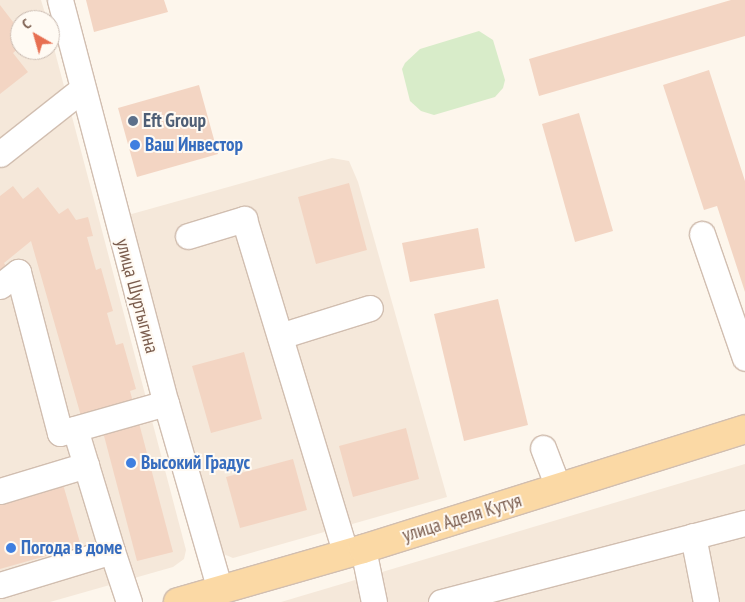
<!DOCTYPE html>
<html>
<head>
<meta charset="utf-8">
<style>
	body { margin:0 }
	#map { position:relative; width:745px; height:602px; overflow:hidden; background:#fdf6ec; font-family:"PT Sans Narrow",sans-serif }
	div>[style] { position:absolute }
	.residential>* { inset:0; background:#f5e8da }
	.green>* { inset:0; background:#d8ecc9 }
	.building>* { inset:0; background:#f3d5c3 }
	.roads { filter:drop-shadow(1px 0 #d1beb0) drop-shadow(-1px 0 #d1beb0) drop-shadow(0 1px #d1beb0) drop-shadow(0 -1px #d1beb0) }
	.minor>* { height:25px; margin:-12.5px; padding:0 12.5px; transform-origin:12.5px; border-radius:12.5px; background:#fff }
	.major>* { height:28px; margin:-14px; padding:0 14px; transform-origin:14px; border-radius:14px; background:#fbd9a5 }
	.dots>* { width:14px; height:14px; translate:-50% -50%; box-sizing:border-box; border:2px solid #fffaf3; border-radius:50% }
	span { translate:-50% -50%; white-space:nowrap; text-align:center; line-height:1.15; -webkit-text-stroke:4px #fffaf3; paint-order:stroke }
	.service-label { font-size:19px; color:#4e5e75; font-weight:700 }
	.left { translate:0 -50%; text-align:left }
	.shop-label { font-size:19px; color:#366cbe; font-weight:700 }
	.street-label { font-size:19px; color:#7a5c4d }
	.north { position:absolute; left:10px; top:10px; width:50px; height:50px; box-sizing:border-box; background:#fffaf3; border:1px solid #cabbb1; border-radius:50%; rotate:322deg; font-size:14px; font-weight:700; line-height:20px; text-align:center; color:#7a5c4d }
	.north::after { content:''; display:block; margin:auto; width:18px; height:22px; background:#e76f51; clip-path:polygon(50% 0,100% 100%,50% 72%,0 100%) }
</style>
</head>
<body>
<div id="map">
	<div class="residential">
		<div style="clip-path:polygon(0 0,41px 0,47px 20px,20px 20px,20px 50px,50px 50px,50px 33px,186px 550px,184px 559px,173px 567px,50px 602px,0 602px)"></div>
		<div style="clip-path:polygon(332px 158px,349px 161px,358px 182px,447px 497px,233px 558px,221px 553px,121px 217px)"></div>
		<div style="clip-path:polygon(745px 464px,745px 602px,281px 602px)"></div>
	</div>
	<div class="green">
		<div style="clip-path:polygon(479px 31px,493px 40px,505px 80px,503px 88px,495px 97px,434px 115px,421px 111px,410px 101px,402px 69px,405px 63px,420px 49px)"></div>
	</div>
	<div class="building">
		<div style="clip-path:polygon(86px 0,164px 0,168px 12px,94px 32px)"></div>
		<div style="clip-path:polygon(731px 0,745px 0,745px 36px,539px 96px,529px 59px)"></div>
		<div style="clip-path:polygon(0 5px,20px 31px,20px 47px,13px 53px,28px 72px,0 94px)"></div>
		<div style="clip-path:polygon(709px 70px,745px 181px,745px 292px,717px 206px,704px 210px,663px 85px)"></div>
		<div style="clip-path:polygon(199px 85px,218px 154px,137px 177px,118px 108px)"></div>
		<div style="clip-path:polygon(579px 113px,613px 231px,575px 242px,542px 124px)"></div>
		<div style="clip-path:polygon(349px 183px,367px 250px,316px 264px,298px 197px)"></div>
		<div style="clip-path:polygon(13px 186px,23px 199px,38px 187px,59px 214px,68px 208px,76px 220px,88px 217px,93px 236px,87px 237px,96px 270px,101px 268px,113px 311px,107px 313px,116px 345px,123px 343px,136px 389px,130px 391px,133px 402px,81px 416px,31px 241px,4px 263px,7px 268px,0 273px,0 196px)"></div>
		<div style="clip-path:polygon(478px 228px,485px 268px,410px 282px,402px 243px)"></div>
		<div style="clip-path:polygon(498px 299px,528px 425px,464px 441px,434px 314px)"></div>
		<div style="clip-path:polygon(244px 352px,262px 419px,211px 433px,192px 366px)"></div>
		<div style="clip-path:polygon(139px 423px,173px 552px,137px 561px,103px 432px)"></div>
		<div style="clip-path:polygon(406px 428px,419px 479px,353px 497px,339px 446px)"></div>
		<div style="clip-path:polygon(293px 459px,307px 510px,240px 528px,226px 477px)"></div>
		<div style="clip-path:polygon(62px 481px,81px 546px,0 569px,0 499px)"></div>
	</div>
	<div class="roads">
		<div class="minor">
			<div style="left:60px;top:0;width:417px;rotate:75.3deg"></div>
			<div style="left:166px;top:403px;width:195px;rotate:73.9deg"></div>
			<div style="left:0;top:154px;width:103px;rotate:-38.3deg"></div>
			<div style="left:702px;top:234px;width:131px;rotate:70.9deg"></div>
			<div style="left:188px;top:236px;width:59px;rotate:-16.9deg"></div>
			<div style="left:244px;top:219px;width:350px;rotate:73.1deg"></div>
			<div style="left:0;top:286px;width:23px;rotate:-38deg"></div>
			<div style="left:18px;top:272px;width:166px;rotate:75.4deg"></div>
			<div style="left:60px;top:433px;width:110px;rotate:-15.8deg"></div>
			<div style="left:280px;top:336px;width:94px;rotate:-17.3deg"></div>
			<div style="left:75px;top:429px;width:127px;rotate:73.1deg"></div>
			<div style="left:543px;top:448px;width:42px;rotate:69deg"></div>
			<div style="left:0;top:491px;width:90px;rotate:-16.8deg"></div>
			<div style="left:693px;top:536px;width:67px;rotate:78.9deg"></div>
			<div style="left:363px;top:549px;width:54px;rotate:78.3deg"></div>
			<div style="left:0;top:585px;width:117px;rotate:-16.9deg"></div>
			<div style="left:112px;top:551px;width:54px;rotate:71.6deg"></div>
			<div style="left:441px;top:602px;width:314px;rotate:-14.6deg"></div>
		</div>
		<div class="major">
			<div style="left:178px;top:602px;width:192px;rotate:-16deg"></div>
			<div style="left:363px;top:549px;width:400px;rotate:-17.4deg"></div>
		</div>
	</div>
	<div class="dots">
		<div style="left:133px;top:121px;background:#5c6f8a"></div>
		<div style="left:135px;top:145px;background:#3f7fe0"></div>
		<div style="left:131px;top:463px;background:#3f7fe0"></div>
		<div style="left:11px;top:548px;background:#3f7fe0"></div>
	</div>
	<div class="service-label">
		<span class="left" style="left:143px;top:121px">Eft Group</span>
	</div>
	<div class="shop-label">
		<span class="left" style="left:145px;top:145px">Ваш Инвестор</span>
		<span class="left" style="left:141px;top:463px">Высокий Градус</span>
		<span class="left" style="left:21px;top:548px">Погода в доме</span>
	</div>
	<div class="street-label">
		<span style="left:137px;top:296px;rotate:75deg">улица Шуртыгина</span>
		<span style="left:462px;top:518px;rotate:-17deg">улица Аделя Кутуя</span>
	</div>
	<div class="north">С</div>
</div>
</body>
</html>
